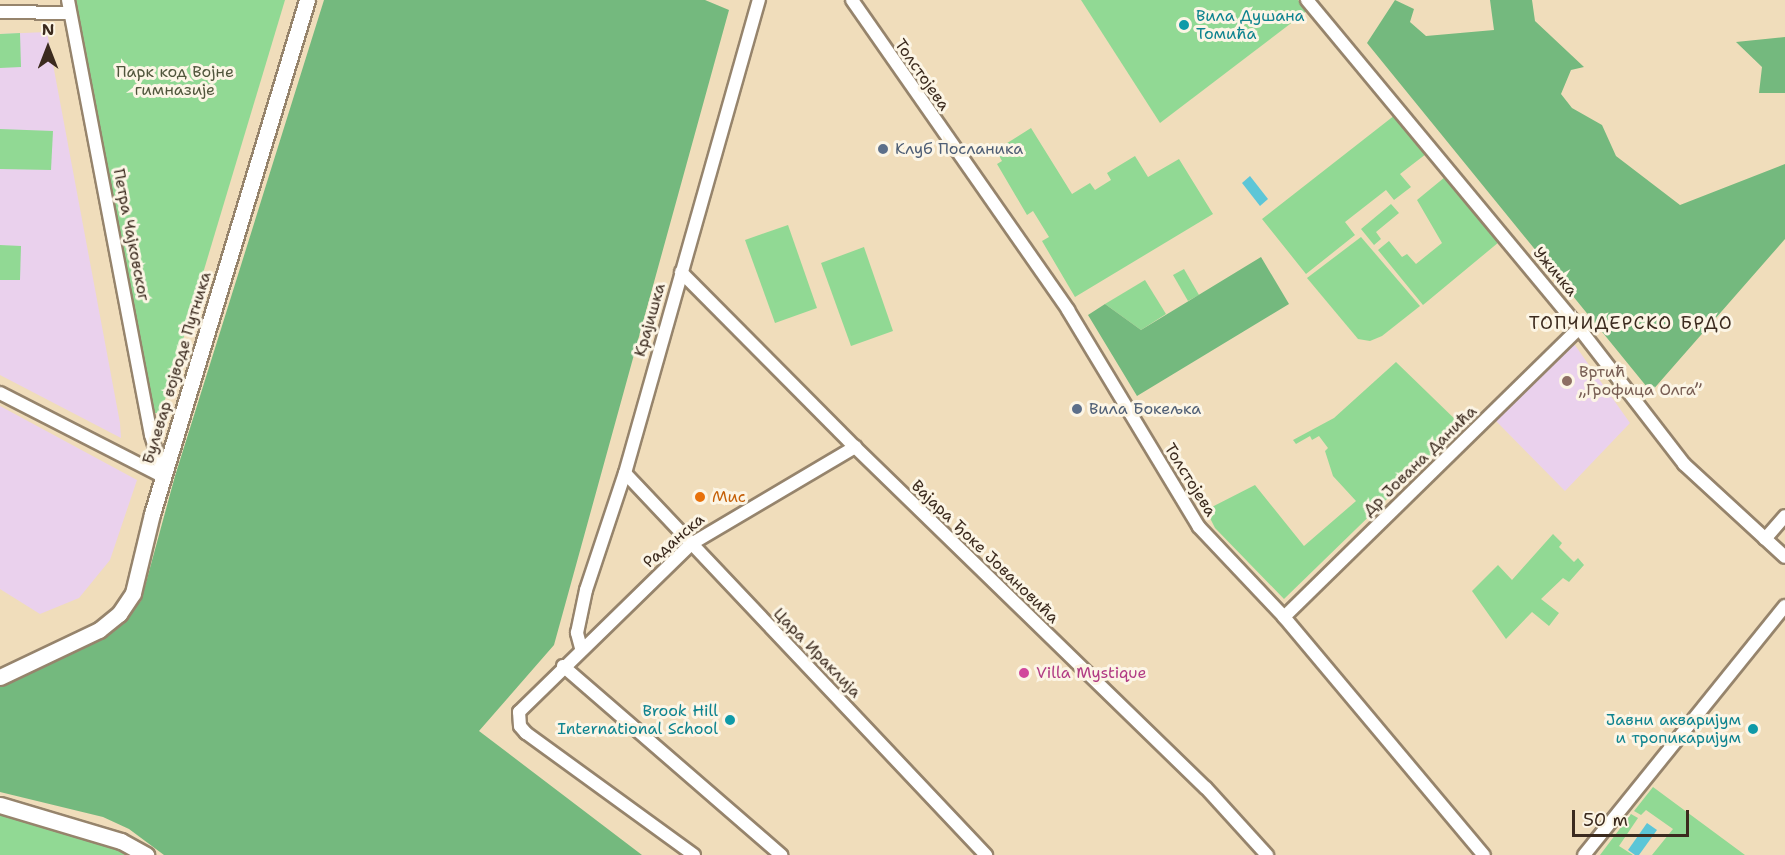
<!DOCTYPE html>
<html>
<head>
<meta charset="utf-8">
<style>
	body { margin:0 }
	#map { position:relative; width:1785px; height:855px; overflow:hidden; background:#f0ddbb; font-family:"Shantell Sans",sans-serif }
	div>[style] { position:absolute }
	.built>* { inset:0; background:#ead1ed }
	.green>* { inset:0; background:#91d994 }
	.forest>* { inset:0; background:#74b97e }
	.water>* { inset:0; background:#5cc6d7 }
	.roads { filter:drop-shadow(2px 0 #96846c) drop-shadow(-2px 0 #96846c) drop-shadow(0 2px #96846c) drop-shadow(0 -2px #96846c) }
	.minor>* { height:12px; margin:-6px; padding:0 6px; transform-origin:6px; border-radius:6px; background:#fff }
	.tertiary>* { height:15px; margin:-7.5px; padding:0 7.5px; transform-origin:7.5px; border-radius:7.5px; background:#fff }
	.dots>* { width:16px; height:16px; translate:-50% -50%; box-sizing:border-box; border:3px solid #fcf5e5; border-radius:50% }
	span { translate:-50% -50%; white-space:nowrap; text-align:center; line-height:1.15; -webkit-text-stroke:6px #fcf5e5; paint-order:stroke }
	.culture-label { font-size:16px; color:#0d838f }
	.left { translate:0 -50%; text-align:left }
	.right { translate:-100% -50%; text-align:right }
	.park-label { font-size:16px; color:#50563c }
	.street-label { font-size:16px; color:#3b2a1e }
	.service-label { font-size:16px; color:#4e5e75 }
	.education-label { font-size:16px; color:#785e54 }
	.food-label { font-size:16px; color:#c56008 }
	.hotel-label { font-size:16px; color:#b23c85 }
	.neighbourhood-label { font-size:18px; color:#3b2a1e; letter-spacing:1.5px }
	.north { position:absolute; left:18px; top:18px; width:60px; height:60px; -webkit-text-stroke:4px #fcf5e5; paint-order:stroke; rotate:0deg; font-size:16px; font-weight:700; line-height:24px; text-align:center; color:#3b2a1e }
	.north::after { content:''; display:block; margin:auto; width:21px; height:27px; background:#3b2a1e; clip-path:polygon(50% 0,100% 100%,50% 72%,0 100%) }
	.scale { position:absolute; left:1572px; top:810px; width:117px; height:27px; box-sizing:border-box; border:3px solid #3b2a1e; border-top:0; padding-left:8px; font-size:18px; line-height:21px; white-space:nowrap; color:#3b2a1e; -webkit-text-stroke:4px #fcf5e5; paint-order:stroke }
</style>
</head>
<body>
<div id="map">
	<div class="built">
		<div style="clip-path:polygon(47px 32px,120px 423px,121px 438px,0 375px,0 34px)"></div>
		<div style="clip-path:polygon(1572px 341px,1630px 423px,1565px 491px,1496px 421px)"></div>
		<div style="clip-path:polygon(0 406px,137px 480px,110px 560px,79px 598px,40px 614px,0 589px)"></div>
	</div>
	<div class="green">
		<div style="clip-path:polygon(76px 0,285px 0,161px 413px,155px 413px,153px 406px)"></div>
		<div style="clip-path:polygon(1081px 0,1298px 0,1307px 11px,1160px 123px)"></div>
		<div style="clip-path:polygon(20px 33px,21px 67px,0 68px,0 34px)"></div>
		<div style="clip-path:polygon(1395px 115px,1426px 154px,1400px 174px,1411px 187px,1394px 200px,1386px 190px,1345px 222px,1355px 235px,1306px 274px,1262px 219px)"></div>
		<div style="clip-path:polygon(1031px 128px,1072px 194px,1090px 183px,1095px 190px,1111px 180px,1107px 173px,1135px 156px,1148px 177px,1179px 159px,1213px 214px,1075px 297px,1042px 241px,1049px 237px,1033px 211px,1027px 215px,997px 164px,1002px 161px,996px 150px)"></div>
		<div style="clip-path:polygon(0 129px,53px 131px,51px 170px,0 169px)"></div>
		<div style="clip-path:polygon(1445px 177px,1499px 242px,1423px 305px,1378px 250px,1389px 241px,1402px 257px,1407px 254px,1416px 264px,1442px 243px,1417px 200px)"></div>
		<div style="clip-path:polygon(1391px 204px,1399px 213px,1376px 232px,1381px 239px,1374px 245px,1361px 229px)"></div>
		<div style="clip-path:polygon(788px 225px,817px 308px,775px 323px,745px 240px)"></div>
		<div style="clip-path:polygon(1361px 237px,1420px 306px,1382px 336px,1370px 341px,1358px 339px,1307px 278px)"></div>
		<div style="clip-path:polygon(0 245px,21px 246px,20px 280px,0 280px)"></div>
		<div style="clip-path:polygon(864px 247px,893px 331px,851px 346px,821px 263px)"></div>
		<div style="clip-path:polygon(1184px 269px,1199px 295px,1188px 301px,1173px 275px)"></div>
		<div style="clip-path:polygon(1145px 280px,1166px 314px,1141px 330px,1105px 304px)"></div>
		<div style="clip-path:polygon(1396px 362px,1462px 426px,1284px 599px,1215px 528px,1206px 510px,1255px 485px,1304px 546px,1356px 501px,1333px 476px,1325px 451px,1328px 448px,1319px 436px,1312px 440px,1310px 436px,1296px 444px,1293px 440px,1334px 418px)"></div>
		<div style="clip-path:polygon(1553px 534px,1562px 543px,1559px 547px,1574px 562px,1578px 558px,1584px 565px,1569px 582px,1563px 578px,1541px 599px,1559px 613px,1549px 626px,1532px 612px,1506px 639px,1472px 591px,1498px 565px,1512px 580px)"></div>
		<div style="clip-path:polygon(1653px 787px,1745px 855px,1652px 855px,1673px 829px,1646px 810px,1641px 815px,1634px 811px)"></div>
		<div style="clip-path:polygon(0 812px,109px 843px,137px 855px,0 855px)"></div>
		<div style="clip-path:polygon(1631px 814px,1638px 818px,1619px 846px,1633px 855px,1600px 855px)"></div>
	</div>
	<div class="forest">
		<div style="clip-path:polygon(324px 0,705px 0,729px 10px,554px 645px,479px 731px,642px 855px,164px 855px,129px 829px,103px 817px,0 792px,0 682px,112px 629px,141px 601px,175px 476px)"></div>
		<div style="clip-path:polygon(1395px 0,1414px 9px,1410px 22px,1426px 36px,1494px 30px,1490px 0,1532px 0,1535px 21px,1584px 67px,1571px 70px,1561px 94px,1572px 108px,1602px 125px,1616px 156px,1680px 205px,1785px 164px,1785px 239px,1651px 392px,1367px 43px)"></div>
		<div style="clip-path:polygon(1785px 37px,1785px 93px,1759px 93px,1762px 67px,1736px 42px)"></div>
		<div style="clip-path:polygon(1261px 257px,1289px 304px,1137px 396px,1088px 315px,1105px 304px,1141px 330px)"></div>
	</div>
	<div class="water">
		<div style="clip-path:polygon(1250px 176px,1268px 199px,1260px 206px,1242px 183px)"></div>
		<div style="clip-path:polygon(1647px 823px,1657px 830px,1639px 855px,1635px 855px,1628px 850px)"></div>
	</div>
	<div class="roads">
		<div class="minor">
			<div style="left:68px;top:0;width:443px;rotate:79.2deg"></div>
			<div style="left:151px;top:435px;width:44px;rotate:72.8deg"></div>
			<div style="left:852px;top:0;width:378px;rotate:55.1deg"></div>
			<div style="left:1068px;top:310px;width:253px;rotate:58.9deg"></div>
			<div style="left:1199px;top:527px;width:124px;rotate:46.6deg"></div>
			<div style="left:1284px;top:617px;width:311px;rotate:50deg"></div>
			<div style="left:1307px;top:0;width:426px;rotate:50.3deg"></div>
			<div style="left:1579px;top:328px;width:172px;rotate:52.3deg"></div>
			<div style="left:1684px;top:464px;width:137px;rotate:42.6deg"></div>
			<div style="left:0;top:12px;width:70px;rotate:0.8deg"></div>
			<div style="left:681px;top:272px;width:247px;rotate:45.2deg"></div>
			<div style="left:855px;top:447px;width:489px;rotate:44.2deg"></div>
			<div style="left:1206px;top:788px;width:91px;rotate:47.7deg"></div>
			<div style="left:0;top:393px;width:184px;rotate:27.1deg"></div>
			<div style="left:625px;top:473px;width:526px;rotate:46.62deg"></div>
			<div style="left:1765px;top:539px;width:30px;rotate:-49deg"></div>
			<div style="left:1284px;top:617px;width:413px;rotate:-44.4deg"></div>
			<div style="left:581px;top:648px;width:16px;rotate:-105deg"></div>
			<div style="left:577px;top:633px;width:44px;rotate:-78.2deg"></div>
			<div style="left:586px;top:590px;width:123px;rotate:-71.6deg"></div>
			<div style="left:625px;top:473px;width:492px;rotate:-74.2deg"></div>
			<div style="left:563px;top:666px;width:289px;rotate:40.9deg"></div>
			<div style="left:694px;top:855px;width:208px;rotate:-144deg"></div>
			<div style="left:526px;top:733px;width:9px;rotate:-131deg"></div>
			<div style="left:520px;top:726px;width:14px;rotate:-94deg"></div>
			<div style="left:519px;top:712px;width:240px;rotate:-44.3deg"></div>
			<div style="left:691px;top:544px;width:191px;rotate:-30.6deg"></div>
			<div style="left:1584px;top:855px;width:320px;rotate:-51.1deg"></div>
		</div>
		<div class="tertiary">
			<div style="left:0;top:677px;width:110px;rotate:-25.4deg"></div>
			<div style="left:99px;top:630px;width:26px;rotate:-39deg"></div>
			<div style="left:119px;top:614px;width:25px;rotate:-56deg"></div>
			<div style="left:133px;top:593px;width:81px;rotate:-76.5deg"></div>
			<div style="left:152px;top:514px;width:537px;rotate:-73.22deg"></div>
			<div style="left:0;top:805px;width:126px;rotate:16.6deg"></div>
			<div style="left:121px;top:841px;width:29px;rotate:29deg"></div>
		</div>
	</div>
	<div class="dots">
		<div style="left:1184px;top:25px;background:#0f9aa8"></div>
		<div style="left:883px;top:149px;background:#5c6f8a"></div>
		<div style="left:1567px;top:381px;background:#8d6e63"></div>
		<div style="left:1077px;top:409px;background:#5c6f8a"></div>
		<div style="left:700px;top:497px;background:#e8710a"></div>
		<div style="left:1024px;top:673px;background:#d1479c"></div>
		<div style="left:730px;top:720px;background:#0f9aa8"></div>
		<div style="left:1753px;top:729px;background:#0f9aa8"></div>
	</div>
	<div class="culture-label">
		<span class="left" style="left:1196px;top:25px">Вила Душана<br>Томића</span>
		<span class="right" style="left:718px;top:720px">Brook Hill<br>International School</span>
		<span class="right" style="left:1741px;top:729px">Јавни акваријум<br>и тропикаријум</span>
	</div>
	<div class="park-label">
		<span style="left:175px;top:81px">Парк код Војне<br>гимназије</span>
	</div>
	<div class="street-label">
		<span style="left:922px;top:75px;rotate:55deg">Толстојева</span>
		<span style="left:131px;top:235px;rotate:79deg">Петра Чајковског</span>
		<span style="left:1555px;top:272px;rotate:50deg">Ужичка</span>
		<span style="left:650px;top:320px;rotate:-74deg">Крајишка</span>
		<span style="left:177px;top:368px;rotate:-73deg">Булевар војводе Путника</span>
		<span style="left:1420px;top:461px;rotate:-44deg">Др Јована Данића</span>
		<span style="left:1190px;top:480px;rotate:58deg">Толстојева</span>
		<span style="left:674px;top:541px;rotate:-40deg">Раданска</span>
		<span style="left:985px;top:552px;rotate:44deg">Вајара Ђоке Јовановића</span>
		<span style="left:817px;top:653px;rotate:46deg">Цара Ираклија</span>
	</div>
	<div class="service-label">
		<span class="left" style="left:895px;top:149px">Клуб Посланика</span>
		<span class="left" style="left:1089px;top:409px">Вила Бокељка</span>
	</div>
	<div class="education-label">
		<span class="left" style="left:1579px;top:381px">Вртић<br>„Грофица Олга”</span>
	</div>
	<div class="food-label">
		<span class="left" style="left:712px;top:497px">Мис</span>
	</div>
	<div class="hotel-label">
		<span class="left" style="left:1036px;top:673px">Villa Mystique</span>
	</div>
	<div class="neighbourhood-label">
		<span style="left:1631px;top:323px">ТОПЧИДЕРСКО БРДО</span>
	</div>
	<div class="north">N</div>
	<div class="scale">50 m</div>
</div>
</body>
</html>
